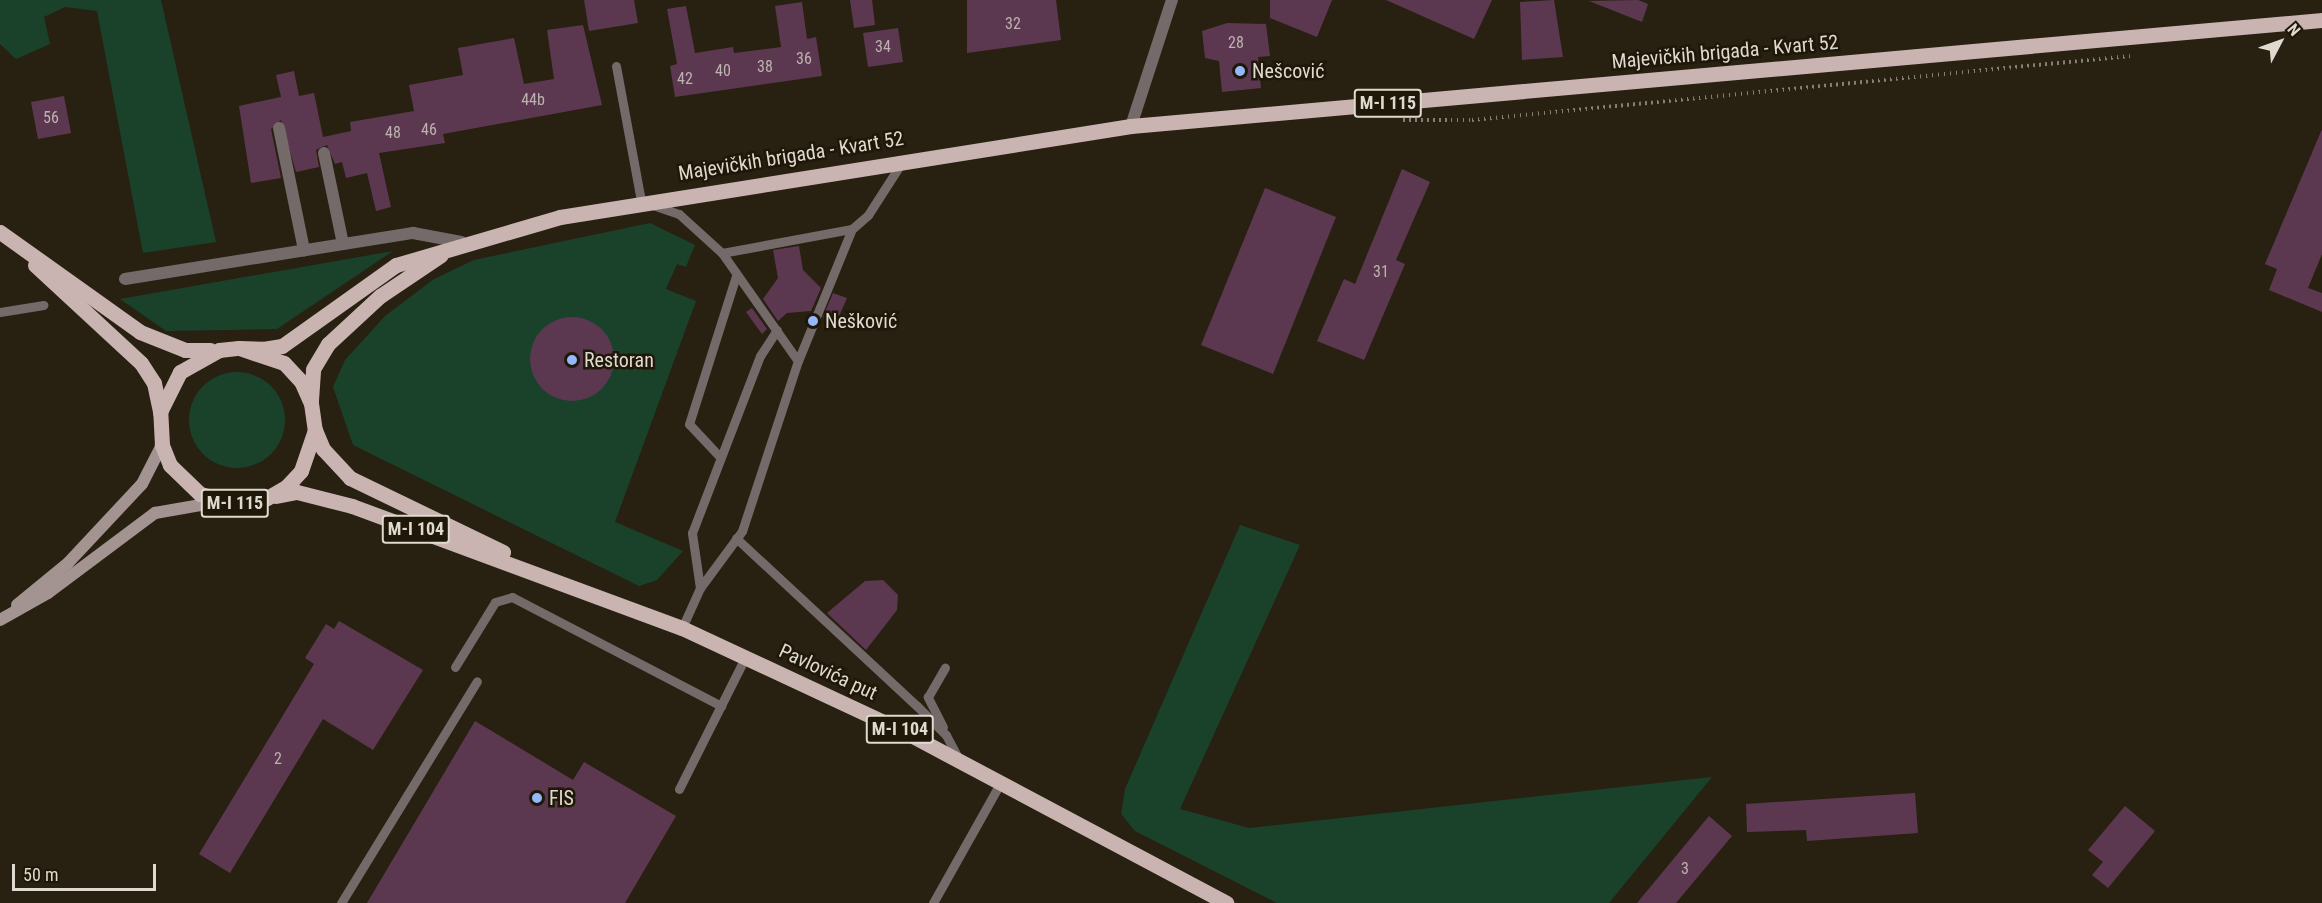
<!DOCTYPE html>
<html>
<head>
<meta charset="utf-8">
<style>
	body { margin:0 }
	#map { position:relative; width:2322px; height:903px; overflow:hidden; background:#282011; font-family:"Roboto Condensed",sans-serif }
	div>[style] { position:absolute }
	.green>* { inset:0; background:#1a422b }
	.round { border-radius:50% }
	.building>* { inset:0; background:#5c3850 }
	.path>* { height:4px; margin-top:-2px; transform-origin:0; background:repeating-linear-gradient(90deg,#857f72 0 1.5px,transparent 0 6px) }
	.service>* { height:9px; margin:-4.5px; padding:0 4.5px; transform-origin:4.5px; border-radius:4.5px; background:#746a69 }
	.minor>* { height:12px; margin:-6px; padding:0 6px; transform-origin:6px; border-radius:6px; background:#746a69 }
	.secondary>* { height:12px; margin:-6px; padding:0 6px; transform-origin:6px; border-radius:6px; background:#a49491 }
	.primary>* { height:15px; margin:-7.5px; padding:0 7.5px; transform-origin:7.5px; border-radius:7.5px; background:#c9b4b1 }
	.dots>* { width:16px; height:16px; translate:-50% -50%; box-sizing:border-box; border:3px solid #1f1708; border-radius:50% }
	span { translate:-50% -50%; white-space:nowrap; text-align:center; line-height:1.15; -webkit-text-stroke:5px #1f1708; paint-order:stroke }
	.number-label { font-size:16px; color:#beb2b0 }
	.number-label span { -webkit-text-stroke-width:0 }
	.shield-label span { padding:2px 4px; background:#1f1708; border:2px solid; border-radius:4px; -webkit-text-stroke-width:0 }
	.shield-label { font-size:18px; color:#dfdad0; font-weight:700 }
	.street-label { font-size:20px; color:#dfdad0 }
	.poi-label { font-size:20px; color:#dfdad0 }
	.left { translate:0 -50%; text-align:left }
	.north { position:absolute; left:2250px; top:12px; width:60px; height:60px; -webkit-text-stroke:4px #1f1708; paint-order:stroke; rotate:49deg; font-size:16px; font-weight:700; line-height:24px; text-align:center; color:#dfdad0 }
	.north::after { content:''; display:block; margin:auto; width:21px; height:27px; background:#dfdad0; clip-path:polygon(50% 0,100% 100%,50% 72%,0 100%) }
	.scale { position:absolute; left:12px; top:864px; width:144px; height:27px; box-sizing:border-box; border:3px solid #dfdad0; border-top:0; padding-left:8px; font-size:18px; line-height:21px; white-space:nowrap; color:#dfdad0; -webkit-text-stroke:4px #1f1708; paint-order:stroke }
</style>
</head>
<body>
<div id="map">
	<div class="green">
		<div style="clip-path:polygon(0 0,161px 0,216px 242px,143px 253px,97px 11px,65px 7px,44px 17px,50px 44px,16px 59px,0 44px)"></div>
		<div style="clip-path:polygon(650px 223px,695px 245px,686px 267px,677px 264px,666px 289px,696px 301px,615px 522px,683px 551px,657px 580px,639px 586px,353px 445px,333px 387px,345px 360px,385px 316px,434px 279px,474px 260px)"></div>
		<div style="clip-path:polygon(393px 251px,277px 329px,166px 331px,120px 299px)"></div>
		<div class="round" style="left:189px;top:372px;width:96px;height:96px"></div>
		<div style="clip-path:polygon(1240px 525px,1300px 545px,1180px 809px,1249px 828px,1712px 777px,1609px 903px,1277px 903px,1135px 831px,1121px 814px,1125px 789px)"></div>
	</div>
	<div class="building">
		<div style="clip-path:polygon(584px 0,634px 0,638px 23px,589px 31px)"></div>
		<div style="clip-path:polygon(850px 0,872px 0,875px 25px,854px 28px)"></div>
		<div style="clip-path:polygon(967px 0,1056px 0,1061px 40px,967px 53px)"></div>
		<div style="clip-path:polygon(1270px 0,1332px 0,1317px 37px,1270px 18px)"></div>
		<div style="clip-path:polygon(1386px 0,1492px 0,1474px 39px)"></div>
		<div style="clip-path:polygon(1554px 0,1563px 57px,1522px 60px,1520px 2px)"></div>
		<div style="clip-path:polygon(1638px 0,1648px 4px,1642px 22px,1589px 1px)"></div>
		<div style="clip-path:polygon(802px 2px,807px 39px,816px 37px,822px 76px,675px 97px,670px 66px,677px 64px,667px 9px,686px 6px,695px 53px,733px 47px,734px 53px,781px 47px,775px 6px)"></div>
		<div style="clip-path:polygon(1227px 23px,1266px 24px,1270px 56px,1258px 57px,1261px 88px,1222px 92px,1219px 61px,1205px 58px,1202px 31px)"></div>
		<div style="clip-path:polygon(583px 25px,602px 105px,443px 134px,445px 143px,379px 153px,391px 207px,376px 211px,367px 173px,346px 178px,342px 162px,335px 164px,327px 145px,316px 150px,319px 167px,296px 172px,281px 120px,271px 129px,281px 178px,251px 183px,239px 106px,281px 97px,276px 75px,294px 71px,299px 96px,314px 93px,323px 137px,351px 131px,350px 122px,414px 111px,409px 85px,463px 75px,458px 48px,514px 38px,524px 84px,554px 79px,547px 30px)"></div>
		<div style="clip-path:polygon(898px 28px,903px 62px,868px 67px,863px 33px)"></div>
		<div style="clip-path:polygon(64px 96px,71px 133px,38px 139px,31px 102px)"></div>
		<div style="clip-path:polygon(2322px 129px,2322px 254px,2308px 288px,2322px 293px,2322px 312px,2269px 290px,2277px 269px,2265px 264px)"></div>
		<div style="clip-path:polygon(1402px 169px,1430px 182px,1396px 260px,1405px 264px,1364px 360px,1317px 341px,1344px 279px,1355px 284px)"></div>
		<div style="clip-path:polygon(1265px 188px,1336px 217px,1273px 374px,1201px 345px)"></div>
		<div style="clip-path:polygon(799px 246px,803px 270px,821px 288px,811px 311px,787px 313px,778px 321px,763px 299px,778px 278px,773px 250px)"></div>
		<div style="clip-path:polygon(833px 293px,847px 298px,836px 323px,823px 317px)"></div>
		<div style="clip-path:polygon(752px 308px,767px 329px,762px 334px,746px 312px)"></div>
		<div class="round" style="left:530px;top:317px;width:84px;height:84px"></div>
		<div style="clip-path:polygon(883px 580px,898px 595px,897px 610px,866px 650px,827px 613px,865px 581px)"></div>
		<div style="clip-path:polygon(339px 621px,423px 670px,373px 750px,323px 719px,230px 873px,199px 854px,314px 664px,305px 658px,326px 624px,334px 629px)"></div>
		<div style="clip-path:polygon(475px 721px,573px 780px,584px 762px,676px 816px,625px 903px,367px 903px)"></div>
		<div style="clip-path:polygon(1915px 793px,1918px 833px,1807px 841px,1806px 830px,1747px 832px,1746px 804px)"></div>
		<div style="clip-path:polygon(2125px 806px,2155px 831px,2108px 888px,2092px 875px,2103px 862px,2088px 850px)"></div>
		<div style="clip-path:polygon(1709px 816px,1732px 836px,1676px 903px,1637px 903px)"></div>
	</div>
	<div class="path">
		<div style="left:1403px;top:120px;width:69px"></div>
		<div style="left:1472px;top:120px;width:661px;rotate:-5.56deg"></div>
	</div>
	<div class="service">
		<div style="left:616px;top:66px;width:137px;rotate:79.5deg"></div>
		<div style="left:641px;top:201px;width:40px;rotate:18.9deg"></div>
		<div style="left:679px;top:214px;width:58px;rotate:42.2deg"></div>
		<div style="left:722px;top:253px;width:132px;rotate:-10.5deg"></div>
		<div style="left:852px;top:229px;width:21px;rotate:-41deg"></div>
		<div style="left:868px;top:215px;width:63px;rotate:-57.3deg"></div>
		<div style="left:722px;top:253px;width:132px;rotate:54.9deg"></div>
		<div style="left:798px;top:361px;width:143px;rotate:-67.8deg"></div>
		<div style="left:0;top:312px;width:44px;rotate:-9.2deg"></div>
		<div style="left:720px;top:457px;width:45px;rotate:-133.2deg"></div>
		<div style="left:689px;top:424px;width:155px;rotate:-72.4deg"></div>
		<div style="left:736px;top:538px;width:247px;rotate:42.9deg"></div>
		<div style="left:917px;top:706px;width:41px;rotate:45deg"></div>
		<div style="left:946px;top:735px;width:27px;rotate:62deg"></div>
		<div style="left:700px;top:588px;width:56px;rotate:-98.3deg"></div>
		<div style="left:692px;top:533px;width:190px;rotate:-69deg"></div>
		<div style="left:760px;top:356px;width:31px;rotate:-57deg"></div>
		<div style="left:682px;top:628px;width:44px;rotate:-65.8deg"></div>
		<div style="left:700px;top:588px;width:71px;rotate:-53.6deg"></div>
		<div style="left:742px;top:531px;width:179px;rotate:-71.8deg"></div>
		<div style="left:455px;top:667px;width:76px;rotate:-58.4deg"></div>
		<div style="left:495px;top:602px;width:18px;rotate:-16deg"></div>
		<div style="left:512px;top:597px;width:236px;rotate:27.5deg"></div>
		<div style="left:943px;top:727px;width:34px;rotate:-117deg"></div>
		<div style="left:928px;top:697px;width:34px;rotate:-60deg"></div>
		<div style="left:679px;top:789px;width:149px;rotate:-63.3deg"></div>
		<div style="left:341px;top:903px;width:260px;rotate:-58.5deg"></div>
		<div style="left:933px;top:903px;width:139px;rotate:-60.7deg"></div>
	</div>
	<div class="minor">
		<div style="left:1131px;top:126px;width:133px;rotate:-72deg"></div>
		<div style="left:279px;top:128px;width:125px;rotate:78.4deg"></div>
		<div style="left:324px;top:153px;width:93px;rotate:78.2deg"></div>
		<div style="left:125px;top:279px;width:292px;rotate:-9.1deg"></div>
		<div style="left:413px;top:233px;width:49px;rotate:10.6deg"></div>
	</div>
	<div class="secondary">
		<div style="left:17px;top:605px;width:66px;rotate:-39.5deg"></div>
		<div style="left:68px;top:563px;width:108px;rotate:-46.9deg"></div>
		<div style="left:142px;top:484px;width:44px;rotate:-62.9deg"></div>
		<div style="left:0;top:620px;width:55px;rotate:-29.4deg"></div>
		<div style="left:48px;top:593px;width:134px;rotate:-36.8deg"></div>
		<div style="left:155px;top:513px;width:64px;rotate:-9.9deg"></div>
	</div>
	<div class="primary">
		<div style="left:0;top:232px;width:172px;rotate:35.5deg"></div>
		<div style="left:140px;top:332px;width:48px;rotate:21.8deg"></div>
		<div style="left:185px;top:350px;width:25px"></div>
		<div style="left:35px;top:265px;width:144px;rotate:42.8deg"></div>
		<div style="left:141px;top:363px;width:24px;rotate:57deg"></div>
		<div style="left:154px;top:383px;width:30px;rotate:78deg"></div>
		<div style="left:239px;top:348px;width:47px;rotate:18.4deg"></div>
		<div style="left:284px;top:363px;width:25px;rotate:47deg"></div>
		<div style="left:301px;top:381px;width:24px;rotate:66deg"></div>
		<div style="left:311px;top:403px;width:27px;rotate:82deg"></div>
		<div style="left:315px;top:430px;width:43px;rotate:108.9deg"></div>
		<div style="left:301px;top:471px;width:22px;rotate:133deg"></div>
		<div style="left:286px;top:487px;width:22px;rotate:150deg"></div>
		<div style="left:267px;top:498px;width:31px;rotate:171deg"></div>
		<div style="left:236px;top:503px;width:37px;rotate:-166deg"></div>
		<div style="left:200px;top:494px;width:42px;rotate:-136deg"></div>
		<div style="left:170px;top:465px;width:22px;rotate:-112deg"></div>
		<div style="left:162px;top:445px;width:33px;rotate:-93deg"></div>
		<div style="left:160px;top:412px;width:45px;rotate:-63.4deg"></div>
		<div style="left:180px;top:372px;width:45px;rotate:-29.4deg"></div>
		<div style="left:219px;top:350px;width:20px;rotate:-6deg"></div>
		<div style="left:239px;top:348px;width:24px;rotate:2deg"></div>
		<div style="left:263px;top:349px;width:19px;rotate:-9deg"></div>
		<div style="left:282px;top:346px;width:140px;rotate:-35.4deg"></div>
		<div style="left:396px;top:265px;width:171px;rotate:-16.3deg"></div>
		<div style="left:560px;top:217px;width:578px;rotate:-9.06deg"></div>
		<div style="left:1131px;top:126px;width:1196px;rotate:-5.09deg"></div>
		<div style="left:311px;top:400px;width:31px;rotate:-86deg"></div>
		<div style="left:313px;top:369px;width:29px;rotate:-59deg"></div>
		<div style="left:328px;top:344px;width:71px;rotate:-42.7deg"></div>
		<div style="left:380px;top:296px;width:73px;rotate:-33.9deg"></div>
		<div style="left:315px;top:430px;width:21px;rotate:67deg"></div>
		<div style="left:323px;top:449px;width:40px;rotate:47deg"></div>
		<div style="left:350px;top:478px;width:170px;rotate:25.8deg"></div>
		<div style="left:276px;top:496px;width:21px;rotate:-11deg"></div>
		<div style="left:297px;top:492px;width:57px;rotate:14.3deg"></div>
		<div style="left:352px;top:506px;width:352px;rotate:20.3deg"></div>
		<div style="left:682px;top:628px;width:246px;rotate:25deg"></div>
		<div style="left:905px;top:732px;width:364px;rotate:28deg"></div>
	</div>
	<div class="dots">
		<div style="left:1240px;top:71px;background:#94b7fd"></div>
		<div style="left:813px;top:321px;background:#94b7fd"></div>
		<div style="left:572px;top:360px;background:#94b7fd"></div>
		<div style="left:537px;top:798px;background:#94b7fd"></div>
	</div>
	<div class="number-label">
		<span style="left:1013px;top:24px">32</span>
		<span style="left:1236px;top:43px">28</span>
		<span style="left:883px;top:47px">34</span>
		<span style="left:804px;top:59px">36</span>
		<span style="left:765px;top:67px">38</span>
		<span style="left:723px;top:71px">40</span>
		<span style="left:685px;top:79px">42</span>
		<span style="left:533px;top:100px">44b</span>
		<span style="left:51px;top:118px">56</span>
		<span style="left:429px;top:130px">46</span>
		<span style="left:393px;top:133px">48</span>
		<span style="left:1381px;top:272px">31</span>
		<span style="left:278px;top:759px">2</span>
		<span style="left:1685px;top:869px">3</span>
	</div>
	<div class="shield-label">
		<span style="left:1388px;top:103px">M-I 115</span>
		<span style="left:235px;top:503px">M-I 115</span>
		<span style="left:416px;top:529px">M-I 104</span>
		<span style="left:900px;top:729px">M-I 104</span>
	</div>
	<div class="street-label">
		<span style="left:1725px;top:52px;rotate:-5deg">Majevičkih brigada - Kvart 52</span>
		<span style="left:791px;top:156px;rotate:-9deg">Majevičkih brigada - Kvart 52</span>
		<span style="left:828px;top:672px;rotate:25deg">Pavlovića put</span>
	</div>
	<div class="poi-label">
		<span class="left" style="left:1252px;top:71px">Nešcović</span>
		<span class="left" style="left:825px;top:321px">Nešković</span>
		<span class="left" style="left:584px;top:360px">Restoran</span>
		<span class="left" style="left:549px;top:798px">FIS</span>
	</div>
	<div class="north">N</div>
	<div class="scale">50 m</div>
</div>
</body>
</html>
